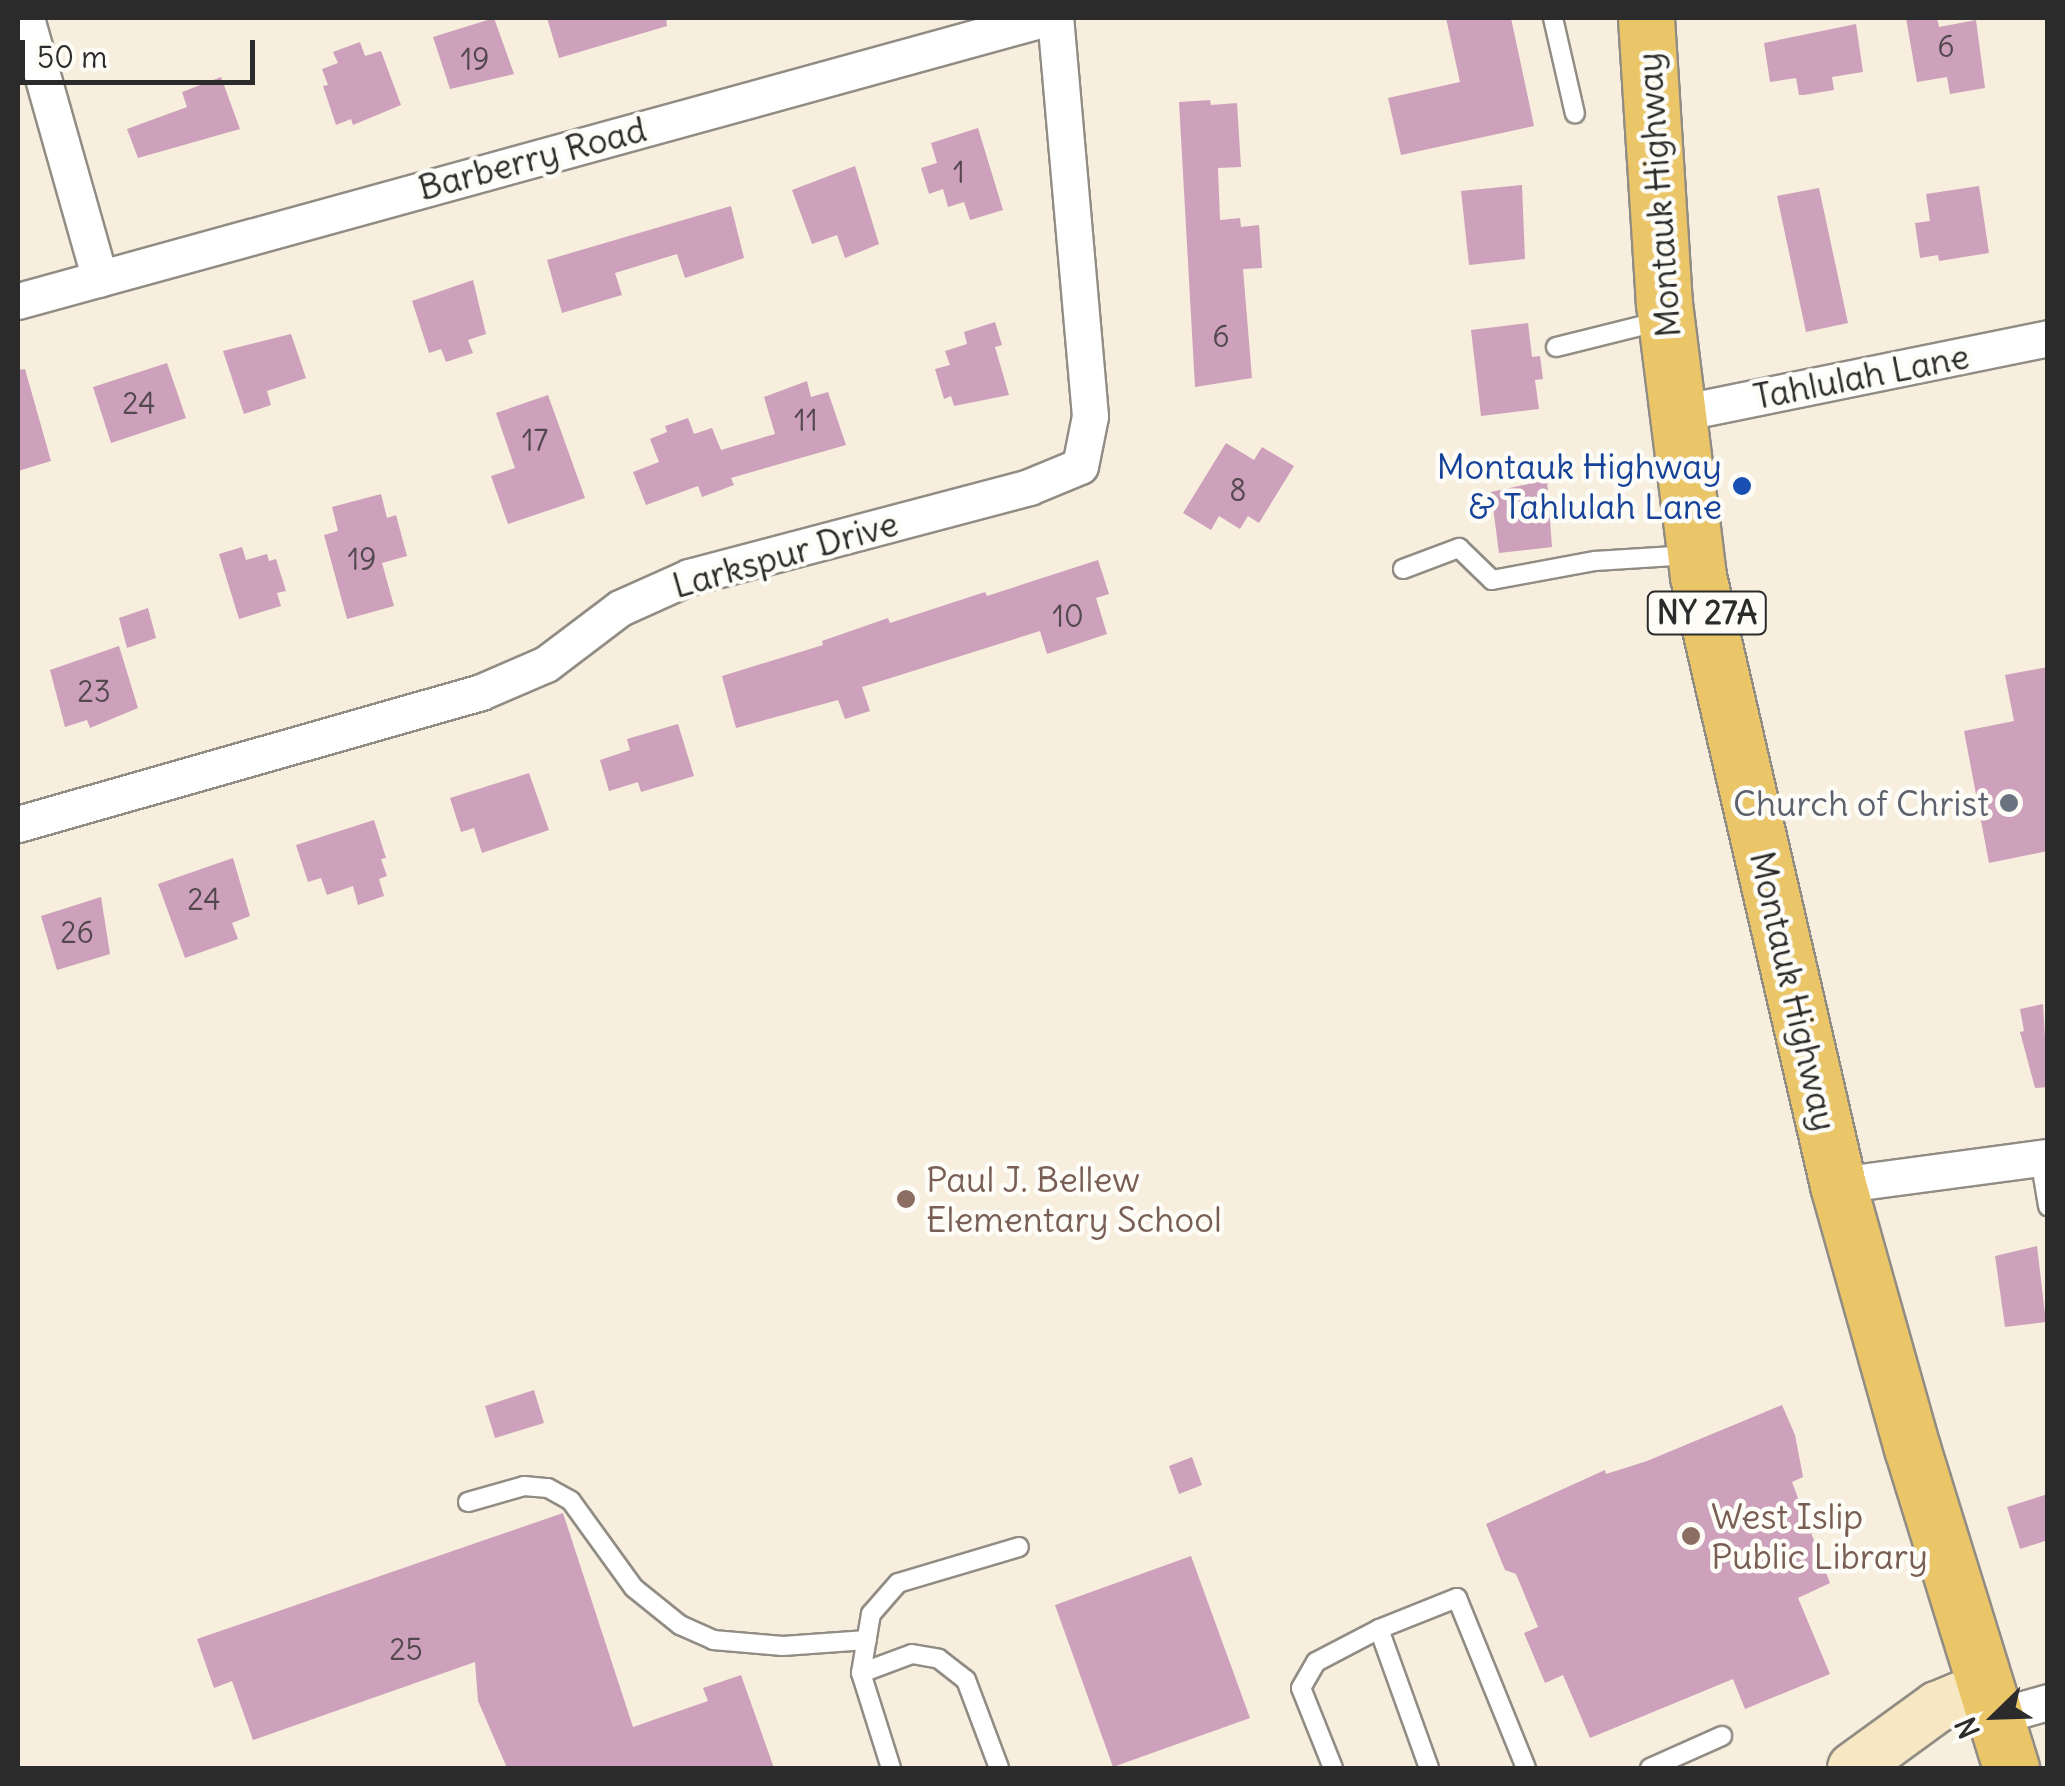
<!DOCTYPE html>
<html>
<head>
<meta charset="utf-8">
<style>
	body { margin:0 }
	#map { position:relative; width:2065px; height:1786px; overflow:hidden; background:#f7eedd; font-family:Delius,sans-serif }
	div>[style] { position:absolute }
	.building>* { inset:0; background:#cda1bb }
	.roads { filter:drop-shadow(2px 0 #918c84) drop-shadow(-2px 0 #918c84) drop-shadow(0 2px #918c84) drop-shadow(0 -2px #918c84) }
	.service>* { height:18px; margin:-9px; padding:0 9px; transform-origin:9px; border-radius:9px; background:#fff }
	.minor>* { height:35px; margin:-17.5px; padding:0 17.5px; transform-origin:17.5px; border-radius:17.5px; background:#fff }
	.secondary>* { height:50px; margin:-25px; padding:0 25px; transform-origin:25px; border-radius:25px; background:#f7e8c3 }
	.primary>* { height:55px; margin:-27.5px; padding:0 27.5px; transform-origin:27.5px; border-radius:27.5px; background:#ebc669 }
	.dots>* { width:28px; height:28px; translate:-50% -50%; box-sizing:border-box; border:5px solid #fdfcf7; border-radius:50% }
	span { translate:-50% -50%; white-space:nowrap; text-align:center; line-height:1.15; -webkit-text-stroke:9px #fdfcf7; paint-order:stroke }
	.number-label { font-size:30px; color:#54484f }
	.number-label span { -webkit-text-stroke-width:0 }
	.shield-label span { padding:2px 8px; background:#fdfcf7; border:2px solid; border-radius:8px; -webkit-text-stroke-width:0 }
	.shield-label { font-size:32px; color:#2b2b2b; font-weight:700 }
	.street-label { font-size:35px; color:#2b2b2b }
	.transit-label { font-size:35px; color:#164399 }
	.right { translate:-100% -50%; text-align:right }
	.worship-label { font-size:35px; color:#5b616d }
	.education-label { font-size:35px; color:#785e54 }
	.left { translate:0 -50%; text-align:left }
	.frame { position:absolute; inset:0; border:20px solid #2b2b2b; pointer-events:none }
	.north { position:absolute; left:1945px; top:1666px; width:100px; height:100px; -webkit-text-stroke:8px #fdfcf7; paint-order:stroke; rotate:247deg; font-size:28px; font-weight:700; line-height:40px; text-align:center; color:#2b2b2b }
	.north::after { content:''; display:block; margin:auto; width:35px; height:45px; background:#2b2b2b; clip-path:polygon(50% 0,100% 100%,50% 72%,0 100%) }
	.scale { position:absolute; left:20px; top:40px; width:235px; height:45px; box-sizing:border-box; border:5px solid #2b2b2b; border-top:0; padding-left:12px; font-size:30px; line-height:35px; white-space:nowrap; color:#2b2b2b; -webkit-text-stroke:8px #fdfcf7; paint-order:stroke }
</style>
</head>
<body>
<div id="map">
	<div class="building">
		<div style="clip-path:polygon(494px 18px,514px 74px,450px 89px,433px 37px)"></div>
		<div style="clip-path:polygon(547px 18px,666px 18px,667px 26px,559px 58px)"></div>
		<div style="clip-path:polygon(1446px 18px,1511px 18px,1534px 126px,1401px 155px,1388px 98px,1460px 82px)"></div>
		<div style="clip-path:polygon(1906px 18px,1937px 18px,1939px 27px,1976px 20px,1985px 88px,1950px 94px,1947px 77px,1917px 82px)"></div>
		<div style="clip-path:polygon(1856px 24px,1863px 72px,1832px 77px,1834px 90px,1804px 95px,1799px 95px,1796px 78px,1770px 82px,1764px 43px)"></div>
		<div style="clip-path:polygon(360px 42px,365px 56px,381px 51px,401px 105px,353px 125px,351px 119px,336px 125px,323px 86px,328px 85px,322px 69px,338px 63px,333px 52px)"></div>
		<div style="clip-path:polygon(221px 77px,240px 129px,138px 158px,127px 129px,187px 107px,182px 92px)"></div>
		<div style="clip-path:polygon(1210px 100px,1211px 105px,1237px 103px,1241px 167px,1218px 168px,1220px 220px,1240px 218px,1241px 227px,1259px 225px,1262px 268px,1243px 269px,1252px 378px,1195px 387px,1179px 102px)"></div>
		<div style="clip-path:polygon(978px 128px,1003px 210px,970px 220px,964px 202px,948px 207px,943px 189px,929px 194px,921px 168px,937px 163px,931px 143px)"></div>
		<div style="clip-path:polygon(855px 166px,879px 244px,845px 258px,837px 235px,812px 244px,792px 190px)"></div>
		<div style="clip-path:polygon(1522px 185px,1525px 259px,1469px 265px,1461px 191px)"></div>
		<div style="clip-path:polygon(1979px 186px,1989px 253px,1939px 261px,1938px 255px,1920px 258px,1915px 223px,1930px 221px,1926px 194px)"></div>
		<div style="clip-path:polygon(1819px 188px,1848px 323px,1806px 332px,1777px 196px)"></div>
		<div style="clip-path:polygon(731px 206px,744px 258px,685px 278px,677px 254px,615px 273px,622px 295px,562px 313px,547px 260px)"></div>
		<div style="clip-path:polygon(473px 280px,486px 334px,468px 340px,473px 353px,446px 362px,441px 349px,429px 353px,412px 301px)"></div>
		<div style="clip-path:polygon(995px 322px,1002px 345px,995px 347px,1009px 395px,954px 406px,951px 396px,944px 399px,935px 369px,950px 365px,945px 351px,967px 344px,964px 332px)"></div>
		<div style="clip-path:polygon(1528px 323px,1532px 357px,1540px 356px,1543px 379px,1535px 380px,1539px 409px,1481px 416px,1471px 330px)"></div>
		<div style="clip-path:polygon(291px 334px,306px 378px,267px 391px,271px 405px,244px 414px,223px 351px)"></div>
		<div style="clip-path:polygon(167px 363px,186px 418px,111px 443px,93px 387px)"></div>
		<div style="clip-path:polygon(25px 369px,51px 461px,18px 471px,18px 370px)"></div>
		<div style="clip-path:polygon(807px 381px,811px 397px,828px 392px,846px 445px,731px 478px,734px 485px,702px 497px,698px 486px,646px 505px,633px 472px,659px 462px,650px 439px,667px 432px,665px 426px,688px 418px,694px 434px,712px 428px,721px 450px,775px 434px,764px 397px)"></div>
		<div style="clip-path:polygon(548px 395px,585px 498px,508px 524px,491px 476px,515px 468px,496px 413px)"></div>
		<div style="clip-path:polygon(1226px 443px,1254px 460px,1262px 447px,1294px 466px,1259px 523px,1248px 516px,1240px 529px,1219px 516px,1211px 530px,1183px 513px)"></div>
		<div style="clip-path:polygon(1547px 480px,1552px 547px,1499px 553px,1491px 492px)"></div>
		<div style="clip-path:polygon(381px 494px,387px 518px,396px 515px,407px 556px,382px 563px,394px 606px,347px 619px,324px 535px,338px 531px,332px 507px)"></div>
		<div style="clip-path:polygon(242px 547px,246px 560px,267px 554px,269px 561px,276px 559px,286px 591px,277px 593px,281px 606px,239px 619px,219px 554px)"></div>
		<div style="clip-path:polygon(1098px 560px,1109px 594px,1096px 598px,1107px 634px,1047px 654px,1040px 631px,862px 687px,870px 711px,845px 719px,838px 700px,736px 728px,722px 676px,823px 645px,822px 641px,888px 618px,890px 623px,985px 592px,987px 596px)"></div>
		<div style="clip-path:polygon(148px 608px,156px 638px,127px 648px,119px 618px)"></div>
		<div style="clip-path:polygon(119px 646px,138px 708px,90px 728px,87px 720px,65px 727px,50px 670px)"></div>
		<div style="clip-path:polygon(2048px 667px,2048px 851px,1989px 863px,1964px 731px,2014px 721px,2005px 675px)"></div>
		<div style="clip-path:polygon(678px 724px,694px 776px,641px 792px,638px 782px,609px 791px,600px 760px,630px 750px,627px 739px)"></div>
		<div style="clip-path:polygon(529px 773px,549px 830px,482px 853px,474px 828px,461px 832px,450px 798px)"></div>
		<div style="clip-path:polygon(374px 820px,386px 858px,381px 859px,387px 876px,379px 879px,384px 896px,358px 905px,353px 886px,327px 895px,321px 878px,308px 882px,296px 845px)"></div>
		<div style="clip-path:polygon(233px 858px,250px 916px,232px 923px,238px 939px,185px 958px,158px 884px)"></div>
		<div style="clip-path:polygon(101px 897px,110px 954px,57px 970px,41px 916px)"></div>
		<div style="clip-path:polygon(2043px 1004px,2048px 1087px,2035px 1088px,2020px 1032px,2024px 1031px,2020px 1009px)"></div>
		<div style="clip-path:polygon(2037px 1246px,2046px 1322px,2005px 1327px,1995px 1256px)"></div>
		<div style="clip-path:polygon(534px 1390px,544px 1423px,495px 1438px,485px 1406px)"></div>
		<div style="clip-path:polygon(1782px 1405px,1795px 1435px,1803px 1477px,1792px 1482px,1830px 1583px,1798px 1598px,1830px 1674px,1745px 1709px,1733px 1679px,1590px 1738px,1563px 1675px,1545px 1683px,1524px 1633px,1538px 1627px,1516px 1574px,1505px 1570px,1486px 1524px,1605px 1470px,1606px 1474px,1647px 1461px)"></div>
		<div style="clip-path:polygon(1192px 1457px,1202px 1485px,1179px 1494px,1169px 1466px)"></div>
		<div style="clip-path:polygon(2048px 1494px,2048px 1540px,2020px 1549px,2007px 1507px)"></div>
		<div style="clip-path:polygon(563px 1513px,633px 1727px,708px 1701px,703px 1688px,741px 1675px,774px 1768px,507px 1768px,478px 1701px,475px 1662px,253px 1740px,232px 1681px,214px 1688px,197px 1639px)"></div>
		<div style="clip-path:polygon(1191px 1556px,1250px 1718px,1113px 1767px,1055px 1605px)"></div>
	</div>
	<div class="roads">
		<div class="service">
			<div style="left:1553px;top:18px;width:98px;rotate:77.1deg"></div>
			<div style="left:1556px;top:347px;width:107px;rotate:-14deg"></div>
			<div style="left:1403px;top:569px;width:60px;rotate:-20.6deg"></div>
			<div style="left:1459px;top:548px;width:46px;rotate:44.1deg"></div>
			<div style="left:1492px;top:580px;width:105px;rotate:-10.5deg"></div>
			<div style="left:1595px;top:561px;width:95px;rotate:-3.6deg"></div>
			<div style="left:2040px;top:1158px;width:49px;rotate:80.5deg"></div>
			<div style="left:468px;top:1502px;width:58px;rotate:-15.9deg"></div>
			<div style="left:524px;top:1486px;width:24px;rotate:5deg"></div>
			<div style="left:548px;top:1488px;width:26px;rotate:29deg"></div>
			<div style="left:571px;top:1501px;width:107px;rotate:54.1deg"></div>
			<div style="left:634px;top:1588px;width:59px;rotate:38.8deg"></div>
			<div style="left:680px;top:1625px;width:36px;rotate:24deg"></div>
			<div style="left:713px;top:1640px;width:70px;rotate:4.9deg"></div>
			<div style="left:783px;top:1646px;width:84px;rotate:-4.1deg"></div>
			<div style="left:1379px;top:1629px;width:148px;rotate:70.2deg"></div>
			<div style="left:861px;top:1673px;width:54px;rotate:-20.4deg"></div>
			<div style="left:912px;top:1654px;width:27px;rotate:10deg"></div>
			<div style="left:939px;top:1659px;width:34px;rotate:38deg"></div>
			<div style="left:966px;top:1680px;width:94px;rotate:69.4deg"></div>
			<div style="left:891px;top:1768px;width:100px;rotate:-107.5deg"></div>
			<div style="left:861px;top:1673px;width:60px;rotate:-80.4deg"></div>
			<div style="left:871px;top:1614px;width:41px;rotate:-48.9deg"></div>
			<div style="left:898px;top:1583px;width:126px;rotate:-16.6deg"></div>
			<div style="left:1333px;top:1768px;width:86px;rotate:-111.8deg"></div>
			<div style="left:1301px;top:1688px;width:30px;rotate:-60deg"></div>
			<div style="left:1316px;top:1662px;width:71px;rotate:-27.6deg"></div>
			<div style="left:1379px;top:1629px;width:84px;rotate:-21.7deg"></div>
			<div style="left:1457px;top:1598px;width:183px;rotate:67.9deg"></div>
			<div style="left:1650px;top:1768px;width:79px;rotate:-24deg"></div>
		</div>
		<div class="minor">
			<div style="left:26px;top:18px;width:271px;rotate:74.2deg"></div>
			<div style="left:18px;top:301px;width:1067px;rotate:-15.38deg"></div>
			<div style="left:1675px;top:414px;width:381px;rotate:-11.5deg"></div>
			<div style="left:18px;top:824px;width:481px;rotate:-15.9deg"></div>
			<div style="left:481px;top:692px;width:71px;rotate:-23.3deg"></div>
			<div style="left:546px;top:664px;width:93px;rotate:-37.1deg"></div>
			<div style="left:620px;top:608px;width:76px;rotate:-24.2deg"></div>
			<div style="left:689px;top:577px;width:352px;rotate:-14.8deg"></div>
			<div style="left:1029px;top:487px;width:55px;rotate:-22.4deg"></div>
			<div style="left:1080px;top:466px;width:51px;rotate:-78.7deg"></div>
			<div style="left:1090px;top:416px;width:400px;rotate:-95deg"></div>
			<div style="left:1838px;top:1185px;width:212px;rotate:-7.6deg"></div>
			<div style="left:1995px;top:1717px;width:55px;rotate:-15.8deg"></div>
		</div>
		<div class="secondary">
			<div style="left:1853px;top:1768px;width:104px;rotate:-36deg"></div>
			<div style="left:1937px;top:1707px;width:52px;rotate:-22.6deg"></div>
		</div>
		<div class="primary">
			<div style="left:1646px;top:18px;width:286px;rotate:86.4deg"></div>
			<div style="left:1664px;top:303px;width:275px;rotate:82.9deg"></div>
			<div style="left:1698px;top:576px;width:625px;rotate:77.05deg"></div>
			<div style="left:1838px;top:1185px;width:273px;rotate:74.3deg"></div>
			<div style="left:1912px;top:1448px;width:335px;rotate:72.8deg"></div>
		</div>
	</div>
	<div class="dots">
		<div style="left:1742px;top:486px;background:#1a4fb4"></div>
		<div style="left:2009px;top:803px;background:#6b7280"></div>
		<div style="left:906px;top:1199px;background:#8d6e63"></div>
		<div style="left:1691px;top:1536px;background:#8d6e63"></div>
	</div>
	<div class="number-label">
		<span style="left:1946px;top:46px">6</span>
		<span style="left:475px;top:59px">19</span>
		<span style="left:959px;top:172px">1</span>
		<span style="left:1221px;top:336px">6</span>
		<span style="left:139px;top:403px">24</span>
		<span style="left:806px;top:420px">11</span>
		<span style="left:535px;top:440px">17</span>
		<span style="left:1238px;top:490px">8</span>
		<span style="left:362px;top:559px">19</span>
		<span style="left:1068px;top:616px">10</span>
		<span style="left:94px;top:691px">23</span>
		<span style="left:204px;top:899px">24</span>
		<span style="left:77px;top:932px">26</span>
		<span style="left:406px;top:1649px">25</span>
	</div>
	<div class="shield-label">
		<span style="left:1707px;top:613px">NY 27A</span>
	</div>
	<div class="street-label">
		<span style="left:532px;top:158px;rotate:-15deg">Barberry Road</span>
		<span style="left:1658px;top:195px;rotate:-94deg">Montauk Highway</span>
		<span style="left:1861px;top:376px;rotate:-11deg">Tahlulah Lane</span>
		<span style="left:785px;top:554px;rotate:-16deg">Larkspur Drive</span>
		<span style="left:1794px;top:991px;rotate:77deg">Montauk Highway</span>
	</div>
	<div class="transit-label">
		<span class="right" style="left:1722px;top:486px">Montauk Highway<br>&amp; Tahlulah Lane</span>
	</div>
	<div class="worship-label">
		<span class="right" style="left:1989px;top:803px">Church of Christ</span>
	</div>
	<div class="education-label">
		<span class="left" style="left:926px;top:1199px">Paul J. Bellew<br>Elementary School</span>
		<span class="left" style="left:1711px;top:1536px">West Islip<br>Public Library</span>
	</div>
	<div class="frame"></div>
	<div class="north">N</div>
	<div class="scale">50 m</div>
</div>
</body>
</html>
